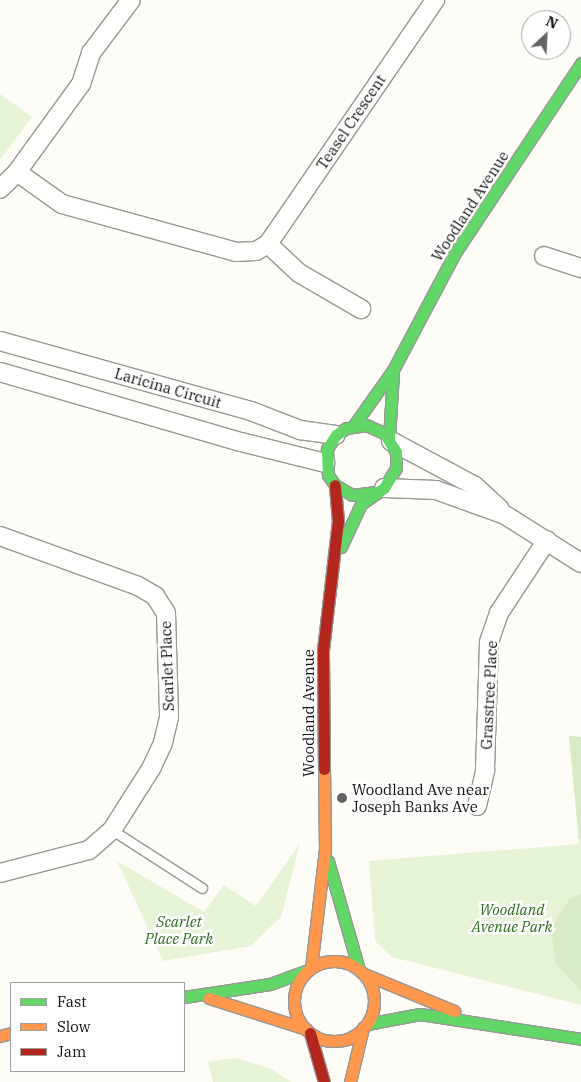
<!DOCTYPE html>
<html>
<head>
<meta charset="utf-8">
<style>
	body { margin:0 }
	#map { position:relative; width:581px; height:1082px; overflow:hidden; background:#fdfcf7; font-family:"IBM Plex Serif",serif }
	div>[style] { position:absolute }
	.green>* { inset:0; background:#e7f3d7 }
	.forest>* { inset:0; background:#d8eac5 }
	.roads { filter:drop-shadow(1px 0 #979795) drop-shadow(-1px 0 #979795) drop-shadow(0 1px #979795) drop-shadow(0 -1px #979795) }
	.lane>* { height:9px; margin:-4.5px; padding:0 4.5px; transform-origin:4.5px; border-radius:4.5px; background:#fffffe }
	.street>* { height:18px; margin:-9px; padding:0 9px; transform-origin:9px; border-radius:9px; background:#fffffe }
	.fast>* { height:11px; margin:-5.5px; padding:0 5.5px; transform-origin:5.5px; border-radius:5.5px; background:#63d668 }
	.slow>* { height:11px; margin:-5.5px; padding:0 5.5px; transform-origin:5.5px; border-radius:5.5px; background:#ff974d }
	.slow>.ring { margin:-5.5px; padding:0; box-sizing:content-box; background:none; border:11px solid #ff974d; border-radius:50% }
	.jam>* { height:11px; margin:-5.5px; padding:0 5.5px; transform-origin:5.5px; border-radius:5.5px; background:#b3261e }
	.dots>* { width:14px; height:14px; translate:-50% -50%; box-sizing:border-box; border:2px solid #fff; border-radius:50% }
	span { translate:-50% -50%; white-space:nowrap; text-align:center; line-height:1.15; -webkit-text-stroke:5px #fff; paint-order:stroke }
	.street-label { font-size:15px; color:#111 }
	.poi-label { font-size:15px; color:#111 }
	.left { translate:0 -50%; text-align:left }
	.park-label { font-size:15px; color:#2f6b1f; font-style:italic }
	.legend { position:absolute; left:10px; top:982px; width:175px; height:90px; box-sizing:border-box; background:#fff; border:1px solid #a0a0a0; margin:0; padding:6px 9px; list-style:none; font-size:15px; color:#111 }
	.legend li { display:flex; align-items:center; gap:10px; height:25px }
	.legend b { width:25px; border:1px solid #a0a0a0 }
	.north { position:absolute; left:521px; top:10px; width:50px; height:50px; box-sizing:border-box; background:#fff; border:1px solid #a0a0a0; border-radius:50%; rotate:25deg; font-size:14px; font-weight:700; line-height:20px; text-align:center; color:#111 }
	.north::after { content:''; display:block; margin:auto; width:18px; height:22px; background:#646362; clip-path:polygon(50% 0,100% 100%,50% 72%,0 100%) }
</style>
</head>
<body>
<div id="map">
	<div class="green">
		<div style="clip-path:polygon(0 94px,32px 117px,0 160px)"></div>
		<div style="clip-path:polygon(569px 736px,581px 737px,581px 1005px,392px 957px,375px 941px,369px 861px,579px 844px)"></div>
		<div style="clip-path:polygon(300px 843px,281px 917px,251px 946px,163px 961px,117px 861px,204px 912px,224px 885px,256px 906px)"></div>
		<div style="clip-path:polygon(235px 1058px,272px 1069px,291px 1082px,213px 1082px,208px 1062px)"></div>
	</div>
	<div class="forest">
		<div style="clip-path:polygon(569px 736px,581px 737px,581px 839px,579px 839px)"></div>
		<div style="clip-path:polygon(581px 894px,581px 991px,556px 964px,551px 929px,570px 898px)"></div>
	</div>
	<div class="roads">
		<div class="lane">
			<div style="left:112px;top:830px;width:107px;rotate:32.8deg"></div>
		</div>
		<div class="street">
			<div style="left:17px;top:172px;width:55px;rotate:35.4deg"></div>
			<div style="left:62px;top:204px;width:180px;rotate:15.4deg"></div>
			<div style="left:236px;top:252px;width:20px;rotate:-3deg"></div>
			<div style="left:256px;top:251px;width:14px;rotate:-30deg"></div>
			<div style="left:268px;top:244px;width:296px;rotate:-55.6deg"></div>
			<div style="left:0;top:189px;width:24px;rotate:-45deg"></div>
			<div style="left:17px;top:172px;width:109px;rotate:-54deg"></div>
			<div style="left:81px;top:84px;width:33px;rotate:-72deg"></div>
			<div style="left:91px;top:53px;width:66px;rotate:-53deg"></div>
			<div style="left:268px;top:244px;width:42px;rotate:43.1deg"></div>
			<div style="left:299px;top:273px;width:72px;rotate:30.1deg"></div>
			<div style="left:544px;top:256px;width:39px;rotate:18deg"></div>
			<div style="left:0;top:341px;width:261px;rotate:15.6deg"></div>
			<div style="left:251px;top:411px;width:53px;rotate:21.2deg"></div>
			<div style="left:300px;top:430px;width:36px;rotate:8deg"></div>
			<div style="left:0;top:372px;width:251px;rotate:16.2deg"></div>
			<div style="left:241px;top:442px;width:87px;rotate:14deg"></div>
			<div style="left:391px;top:441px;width:95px;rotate:28.2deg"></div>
			<div style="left:475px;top:486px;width:34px;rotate:43deg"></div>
			<div style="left:384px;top:488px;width:52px;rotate:2.2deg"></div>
			<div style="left:436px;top:490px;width:73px;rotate:19.9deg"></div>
			<div style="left:505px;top:515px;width:90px;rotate:32.3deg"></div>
			<div style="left:0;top:536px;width:147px;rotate:19.9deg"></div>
			<div style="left:138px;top:586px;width:20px;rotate:30deg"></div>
			<div style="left:155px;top:596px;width:20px;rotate:57deg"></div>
			<div style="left:166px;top:613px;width:104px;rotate:88.3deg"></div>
			<div style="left:169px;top:717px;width:27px;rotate:103deg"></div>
			<div style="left:163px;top:743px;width:26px;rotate:115deg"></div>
			<div style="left:152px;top:767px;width:75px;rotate:122.4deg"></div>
			<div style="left:112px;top:830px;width:30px;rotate:139deg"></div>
			<div style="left:89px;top:850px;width:92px;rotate:165.5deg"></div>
			<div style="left:477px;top:806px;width:37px;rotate:-77deg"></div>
			<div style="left:485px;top:770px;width:128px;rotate:-88.2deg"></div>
			<div style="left:489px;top:642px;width:31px;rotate:-71deg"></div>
			<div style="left:499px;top:613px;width:87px;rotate:-56.7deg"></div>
		</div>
		<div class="fast">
			<div style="left:354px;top:425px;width:67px;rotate:-54.7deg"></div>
			<div style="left:393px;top:370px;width:132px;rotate:-62.1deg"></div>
			<div style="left:455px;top:253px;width:228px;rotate:-56.4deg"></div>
			<div style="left:389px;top:438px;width:66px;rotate:-86.5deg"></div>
			<div style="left:341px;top:547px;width:47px;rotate:-65.1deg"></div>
			<div style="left:361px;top:504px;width:28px;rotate:-35deg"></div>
			<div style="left:384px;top:488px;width:23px;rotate:-59deg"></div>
			<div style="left:396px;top:468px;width:16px;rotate:-90deg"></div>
			<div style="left:396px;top:452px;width:22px;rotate:-122deg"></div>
			<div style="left:384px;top:433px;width:20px;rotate:-156deg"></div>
			<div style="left:366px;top:425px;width:20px;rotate:171deg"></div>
			<div style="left:346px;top:428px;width:12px;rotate:145deg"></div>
			<div style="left:336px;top:435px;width:17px;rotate:123deg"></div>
			<div style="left:327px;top:449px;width:26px;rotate:88deg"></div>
			<div style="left:328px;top:475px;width:12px;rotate:55deg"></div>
			<div style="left:335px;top:485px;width:20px;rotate:30deg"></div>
			<div style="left:352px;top:495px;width:26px;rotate:-7deg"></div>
			<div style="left:328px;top:861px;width:113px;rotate:74.1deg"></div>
			<div style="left:184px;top:997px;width:87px;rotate:-8.6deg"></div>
			<div style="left:270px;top:984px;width:40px;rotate:-20.2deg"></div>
			<div style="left:367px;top:1024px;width:54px;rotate:-10.7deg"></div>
			<div style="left:420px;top:1014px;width:163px;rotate:8.8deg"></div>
		</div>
		<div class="slow">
			<div class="ring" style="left:294px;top:961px;width:69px;height:69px"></div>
			<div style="left:311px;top:968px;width:120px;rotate:-83.3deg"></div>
			<div style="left:325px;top:849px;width:80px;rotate:-90.7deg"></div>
			<div style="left:362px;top:973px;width:100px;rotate:22.4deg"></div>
			<div style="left:209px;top:998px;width:102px;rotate:17.7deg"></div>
			<div style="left:0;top:1036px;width:11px;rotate:-15deg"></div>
			<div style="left:350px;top:1082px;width:56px;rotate:-76.5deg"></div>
		</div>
		<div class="jam">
			<div style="left:324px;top:769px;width:119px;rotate:-90.5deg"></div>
			<div style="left:323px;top:650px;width:130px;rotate:-83.4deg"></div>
			<div style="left:338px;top:521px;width:36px;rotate:-95deg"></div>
			<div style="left:310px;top:1033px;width:51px;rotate:74.1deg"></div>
		</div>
	</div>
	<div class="dots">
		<div style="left:342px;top:798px;background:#646362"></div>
	</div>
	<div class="street-label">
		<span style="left:351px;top:122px;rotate:-56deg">Teasel Crescent</span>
		<span style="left:470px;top:206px;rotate:-57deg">Woodland Avenue</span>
		<span style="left:168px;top:388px;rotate:16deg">Laricina Circuit</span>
		<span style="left:167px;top:666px;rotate:-92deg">Scarlet Place</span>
		<span style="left:489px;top:695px;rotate:-87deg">Grasstree Place</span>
		<span style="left:309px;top:713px;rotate:-90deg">Woodland Avenue</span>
	</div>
	<div class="poi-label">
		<span class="left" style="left:352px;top:798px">Woodland Ave near<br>Joseph Banks Ave</span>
	</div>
	<div class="park-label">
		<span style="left:512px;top:918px">Woodland<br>Avenue Park</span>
		<span style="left:179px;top:930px">Scarlet<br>Place Park</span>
	</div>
	<ul class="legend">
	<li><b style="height:6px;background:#63d668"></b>Fast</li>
	<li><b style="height:6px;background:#ff974d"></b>Slow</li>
	<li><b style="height:6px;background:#b3261e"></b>Jam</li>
	</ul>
	<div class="north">N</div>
</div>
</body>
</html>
